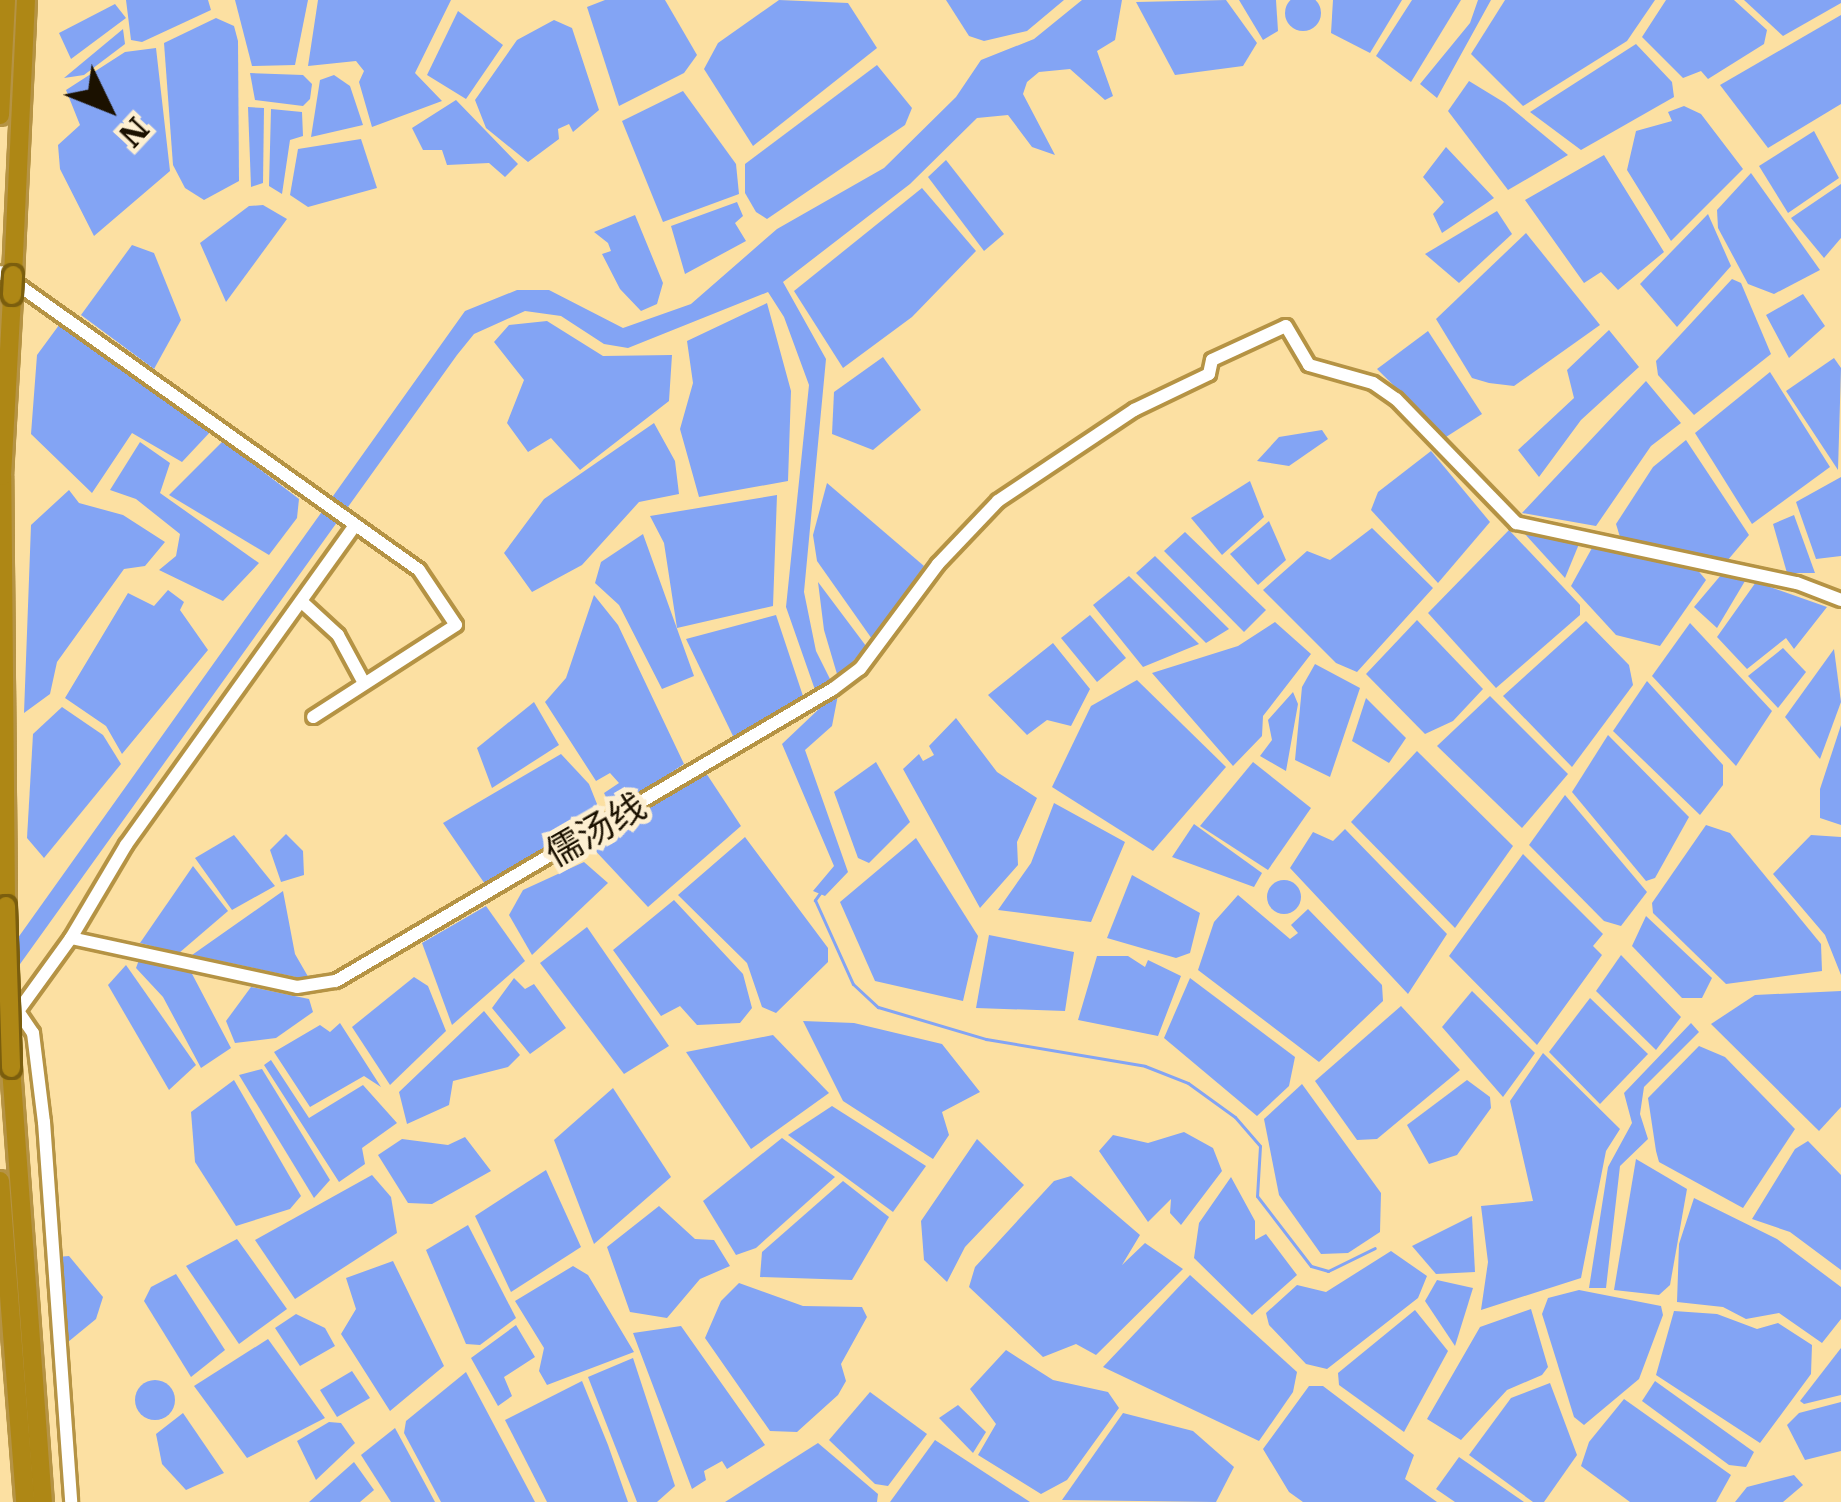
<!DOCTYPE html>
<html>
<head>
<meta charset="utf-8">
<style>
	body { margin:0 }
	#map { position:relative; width:1841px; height:1502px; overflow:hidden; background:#fce0a2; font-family:"IBM Plex Serif","Noto Sans SC",serif }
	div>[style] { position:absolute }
	.water>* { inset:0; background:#83a4f4 }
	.round { border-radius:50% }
	.stream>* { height:3px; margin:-1.5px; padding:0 1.5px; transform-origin:1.5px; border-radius:1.5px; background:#83a4f4 }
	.roads { filter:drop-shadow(3px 0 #b59344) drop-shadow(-3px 0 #b59344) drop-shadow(0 3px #b59344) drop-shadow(0 -3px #b59344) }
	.minor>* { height:12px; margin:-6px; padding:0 6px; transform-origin:6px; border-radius:6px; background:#fff }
	.highway>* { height:18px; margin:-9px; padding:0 9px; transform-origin:9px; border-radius:9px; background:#ae8715 }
	.bridges { filter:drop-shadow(3px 0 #7b5e0e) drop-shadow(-3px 0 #7b5e0e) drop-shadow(0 3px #7b5e0e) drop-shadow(0 -3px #7b5e0e) }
	.highway-bridge>* { height:18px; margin:-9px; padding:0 9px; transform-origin:9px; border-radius:9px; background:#ae8715 }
	span { translate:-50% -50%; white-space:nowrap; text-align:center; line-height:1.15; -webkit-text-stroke:10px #fdefd1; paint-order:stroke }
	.street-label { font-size:36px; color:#1b1100 }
	.north { position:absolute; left:48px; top:48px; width:120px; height:120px; -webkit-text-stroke:9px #fdefd1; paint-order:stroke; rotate:133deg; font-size:33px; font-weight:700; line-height:48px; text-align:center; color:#1b1100 }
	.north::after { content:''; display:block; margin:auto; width:42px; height:54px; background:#1b1100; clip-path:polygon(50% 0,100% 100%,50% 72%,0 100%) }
</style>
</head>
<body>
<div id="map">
	<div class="water">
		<div class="round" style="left:1285px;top:-5px;width:36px;height:36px"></div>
		<div style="clip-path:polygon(126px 0,208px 0,211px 10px,142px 42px,131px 40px)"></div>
		<div style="clip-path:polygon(235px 0,308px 0,295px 65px,252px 66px)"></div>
		<div style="clip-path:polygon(318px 0,451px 0,415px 73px,442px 101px,372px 127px,359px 82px,364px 71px,356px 61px,308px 66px)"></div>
		<div style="clip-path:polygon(605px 0,665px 0,697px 55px,684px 73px,619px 106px,587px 7px)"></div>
		<div style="clip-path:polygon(779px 0,848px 3px,877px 48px,753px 146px,704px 69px,718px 43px)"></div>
		<div style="clip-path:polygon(946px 0,1064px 0,1027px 31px,984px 41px,969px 36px)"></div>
		<div style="clip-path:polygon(1082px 0,1122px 0,1115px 40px,1097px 51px,1113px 96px,1105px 100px,1070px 69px,1039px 72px,1027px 82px,1023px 94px,1055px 155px,1032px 147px,1008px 115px,977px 118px,910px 184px,783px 282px,826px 359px,804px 592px,816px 651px,838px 695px,832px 726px,805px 750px,848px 872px,825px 896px,813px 891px,834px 866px,782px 744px,821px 707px,786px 607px,809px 385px,784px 317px,768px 292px,628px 348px,604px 344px,561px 316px,525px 311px,474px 334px,457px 355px,0 992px,0 963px,465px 311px,517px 290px,549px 290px,623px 328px,691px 304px,777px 229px,884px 168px,956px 97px,981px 60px,1034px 39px)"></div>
		<div style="clip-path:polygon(1226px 0,1257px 43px,1243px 66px,1175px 75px,1136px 2px)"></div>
		<div style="clip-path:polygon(1239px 0,1276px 0,1278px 31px,1263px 40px)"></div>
		<div style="clip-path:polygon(1333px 0,1402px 0,1370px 53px,1331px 33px)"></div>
		<div style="clip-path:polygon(1412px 0,1461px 0,1411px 82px,1376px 56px)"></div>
		<div style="clip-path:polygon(1478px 0,1491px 0,1437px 98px,1420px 84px,1470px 23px)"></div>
		<div style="clip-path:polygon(1505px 0,1655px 0,1627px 41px,1523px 106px,1471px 54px)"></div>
		<div style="clip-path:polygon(1666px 0,1734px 0,1767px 30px,1764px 44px,1708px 79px,1701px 71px,1683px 78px,1642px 37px)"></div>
		<div style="clip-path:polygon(1744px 0,1841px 0,1841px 3px,1783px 36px)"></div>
		<div style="clip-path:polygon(115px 4px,126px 18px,71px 59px,59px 33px)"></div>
		<div style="clip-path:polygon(458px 11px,503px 45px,466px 99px,427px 75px)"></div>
		<div style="clip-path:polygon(1841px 15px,1841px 104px,1768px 148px,1720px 85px)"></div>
		<div style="clip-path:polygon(216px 18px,234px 26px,238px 41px,239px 181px,204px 200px,185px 188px,173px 165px,164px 43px)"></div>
		<div style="clip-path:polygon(554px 20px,572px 28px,599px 110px,573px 132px,569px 124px,558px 129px,559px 139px,528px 162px,486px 128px,475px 100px,517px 40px)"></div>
		<div style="clip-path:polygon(123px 29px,125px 44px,84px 75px,64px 78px)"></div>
		<div style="clip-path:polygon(1636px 44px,1672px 82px,1674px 97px,1581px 150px,1530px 112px)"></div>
		<div style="clip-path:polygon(156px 48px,170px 171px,94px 236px,60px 169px,58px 145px,80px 125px,66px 90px,125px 52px)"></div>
		<div style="clip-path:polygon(877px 65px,912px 108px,905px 125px,767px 219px,756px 212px,745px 193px,745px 164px)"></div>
		<div style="clip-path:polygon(250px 73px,303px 75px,312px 84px,310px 99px,303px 106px,255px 100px)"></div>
		<div style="clip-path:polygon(334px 75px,350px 86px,363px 125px,311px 137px,320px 80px)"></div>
		<div style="clip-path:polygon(1469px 81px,1505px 103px,1568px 155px,1508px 190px,1448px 111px)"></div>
		<div style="clip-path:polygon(683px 91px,736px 164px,739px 194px,663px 222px,622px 121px)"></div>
		<div style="clip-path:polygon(456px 100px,518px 164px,505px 177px,489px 163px,447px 165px,442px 150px,423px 150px,412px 128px)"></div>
		<div style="clip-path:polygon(1684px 106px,1701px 114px,1743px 169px,1671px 241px,1627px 170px,1636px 131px,1672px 121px,1668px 112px)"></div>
		<div style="clip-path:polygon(248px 107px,264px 108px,263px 183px,251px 187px)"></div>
		<div style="clip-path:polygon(271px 109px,302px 112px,303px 136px,290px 140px,282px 194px,269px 186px)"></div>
		<div style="clip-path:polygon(1814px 131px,1839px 178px,1788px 213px,1759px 166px)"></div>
		<div style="clip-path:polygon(361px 139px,377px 188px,308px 207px,290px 195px,298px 149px)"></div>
		<div style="clip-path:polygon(1446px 147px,1494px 198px,1442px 233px,1433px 214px,1444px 202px,1423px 177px)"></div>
		<div style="clip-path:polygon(1604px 155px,1664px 252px,1618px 290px,1601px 272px,1584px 283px,1525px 200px)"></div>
		<div style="clip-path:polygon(946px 160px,1004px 234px,984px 251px,928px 177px)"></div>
		<div style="clip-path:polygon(1751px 173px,1820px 270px,1774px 294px,1748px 284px,1718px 228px,1717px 210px)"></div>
		<div style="clip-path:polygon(1841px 184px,1841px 238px,1824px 258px,1791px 218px)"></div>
		<div style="clip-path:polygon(922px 188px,976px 251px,912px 317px,843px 368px,794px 291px)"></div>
		<div style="clip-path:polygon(737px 202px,743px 216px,735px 223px,746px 241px,685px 274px,671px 226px)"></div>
		<div style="clip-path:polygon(263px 205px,287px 219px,226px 302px,200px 243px,249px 206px)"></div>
		<div style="clip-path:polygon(1497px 211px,1512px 234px,1459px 283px,1425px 254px)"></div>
		<div style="clip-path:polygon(1708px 214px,1731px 266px,1677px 327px,1640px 284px)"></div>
		<div style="clip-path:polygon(635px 215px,663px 283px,657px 304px,641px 311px,620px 289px,602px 254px,611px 251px,608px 243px,594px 232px)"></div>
		<div style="clip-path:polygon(1526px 233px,1600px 325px,1514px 386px,1489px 383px,1472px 378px,1436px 319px)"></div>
		<div style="clip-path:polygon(132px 245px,154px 253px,181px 320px,154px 369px,81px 315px)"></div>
		<div style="clip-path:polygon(1732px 279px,1741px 283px,1771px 354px,1694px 415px,1658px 375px,1656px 361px)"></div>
		<div style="clip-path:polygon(1803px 294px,1825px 326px,1789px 358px,1766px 315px)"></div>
		<div style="clip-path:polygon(767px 303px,791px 391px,788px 481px,699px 497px,680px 429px,693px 383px,687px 341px)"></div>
		<div style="clip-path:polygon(62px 321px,212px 430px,182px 462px,132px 433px,92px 493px,31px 434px,37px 355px)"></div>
		<div style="clip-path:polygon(547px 321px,603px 356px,672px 355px,669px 401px,580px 470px,551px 438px,528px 452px,507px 423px,524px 380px,494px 342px,509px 325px)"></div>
		<div style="clip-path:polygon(1609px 330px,1639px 367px,1581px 420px,1539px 477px,1518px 450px,1574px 398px,1567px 370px)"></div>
		<div style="clip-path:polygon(1428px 331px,1482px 414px,1446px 437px,1377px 369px)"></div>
		<div style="clip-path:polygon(883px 357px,921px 410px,873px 450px,832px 434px,834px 392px)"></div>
		<div style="clip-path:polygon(1834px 358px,1841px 368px,1838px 470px,1786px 391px)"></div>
		<div style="clip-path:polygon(1770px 372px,1830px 467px,1752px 524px,1695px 433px)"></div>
		<div style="clip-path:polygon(1646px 381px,1681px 423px,1651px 446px,1596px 526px,1522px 513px)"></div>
		<div style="clip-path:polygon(654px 423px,675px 461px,679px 494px,639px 502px,582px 565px,532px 592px,504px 553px,544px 499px)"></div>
		<div style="clip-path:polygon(1322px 430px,1328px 439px,1289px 466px,1257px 461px,1279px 437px)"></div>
		<div style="clip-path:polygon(1686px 440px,1749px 535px,1727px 561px,1620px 537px,1616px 524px,1653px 467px)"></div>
		<div style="clip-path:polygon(223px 441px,299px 499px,297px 518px,269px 555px,169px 495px)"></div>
		<div style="clip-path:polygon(140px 442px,170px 463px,160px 493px,259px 563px,223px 601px,159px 570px,176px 556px,180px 534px,136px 499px,110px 490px)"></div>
		<div style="clip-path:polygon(1431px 451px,1490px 522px,1438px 583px,1371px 510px,1378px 492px)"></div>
		<div style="clip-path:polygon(1841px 477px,1841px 556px,1816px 559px,1796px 502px)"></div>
		<div style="clip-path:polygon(1250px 481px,1264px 517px,1222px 555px,1191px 518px)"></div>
		<div style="clip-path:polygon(827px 483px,924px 566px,872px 639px,817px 561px,813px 535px)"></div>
		<div style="clip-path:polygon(69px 490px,79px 503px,123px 515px,165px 542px,145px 566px,124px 569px,57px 662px,50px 694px,24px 713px,31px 525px)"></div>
		<div style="clip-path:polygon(777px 495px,773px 606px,677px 628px,664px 543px,650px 516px)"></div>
		<div style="clip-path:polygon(1794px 515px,1815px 573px,1787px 573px,1773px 524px)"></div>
		<div style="clip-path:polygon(1269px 521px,1286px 560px,1258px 585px,1230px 554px)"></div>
		<div style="clip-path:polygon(1372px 528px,1433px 588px,1357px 672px,1336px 663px,1263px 590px,1307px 551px,1330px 560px)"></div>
		<div style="clip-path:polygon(1509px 530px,1580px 605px,1580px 615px,1496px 688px,1428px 613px)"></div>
		<div style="clip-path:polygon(1185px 532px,1266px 610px,1244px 632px,1164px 551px)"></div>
		<div style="clip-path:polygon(1523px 532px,1579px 544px,1565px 578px)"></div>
		<div style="clip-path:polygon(643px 534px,694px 676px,662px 689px,619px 605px,595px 583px,601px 562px)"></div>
		<div style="clip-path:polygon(1592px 548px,1695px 567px,1706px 580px,1660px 646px,1616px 635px,1571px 586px)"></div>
		<div style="clip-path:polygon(1155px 556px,1229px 629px,1206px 643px,1136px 573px)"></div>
		<div style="clip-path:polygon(1721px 575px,1745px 581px,1717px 628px,1694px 607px)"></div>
		<div style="clip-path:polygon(1129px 576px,1199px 644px,1143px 667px,1093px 605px)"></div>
		<div style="clip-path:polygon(818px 582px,866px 646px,844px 672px,837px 674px,824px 630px)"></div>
		<div style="clip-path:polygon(1756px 582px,1827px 607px,1794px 649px,1786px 638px,1747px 669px,1717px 637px)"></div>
		<div style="clip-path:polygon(168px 590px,184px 602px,180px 610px,208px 650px,122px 754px,106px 726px,65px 698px,128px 593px,154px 606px)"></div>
		<div style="clip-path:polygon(594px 595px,618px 625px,684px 764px,613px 811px,604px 793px,619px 783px,610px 773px,596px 781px,545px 702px,566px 678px)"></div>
		<div style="clip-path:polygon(776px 615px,804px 699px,734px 738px,686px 639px)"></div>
		<div style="clip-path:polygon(1090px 615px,1126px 658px,1097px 682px,1061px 638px)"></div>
		<div style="clip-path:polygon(1417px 620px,1483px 689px,1453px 721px,1425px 734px,1366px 674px)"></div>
		<div style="clip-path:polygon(1586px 621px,1629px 665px,1633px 685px,1572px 767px,1503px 696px)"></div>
		<div style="clip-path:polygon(1275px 622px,1311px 654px,1263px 716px,1262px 736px,1233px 766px,1152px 673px,1238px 646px)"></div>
		<div style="clip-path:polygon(1690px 623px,1772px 711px,1736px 766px,1652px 676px)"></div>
		<div style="clip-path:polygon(1053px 643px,1090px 689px,1071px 726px,1047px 720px,1027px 735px,988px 695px)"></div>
		<div style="clip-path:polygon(1783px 648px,1806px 672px,1778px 708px,1748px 676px)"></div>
		<div style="clip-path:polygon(1834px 649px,1841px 702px,1820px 759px,1785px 717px)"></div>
		<div style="clip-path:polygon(1315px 664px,1360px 688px,1330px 777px,1295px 760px,1302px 687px)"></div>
		<div style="clip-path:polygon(1137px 680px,1226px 767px,1153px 851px,1052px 787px,1091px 706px)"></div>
		<div style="clip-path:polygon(1647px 681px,1723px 765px,1723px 785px,1700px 815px,1613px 731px)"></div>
		<div style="clip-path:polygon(1293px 692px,1298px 704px,1286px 771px,1260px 756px,1272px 740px,1268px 720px)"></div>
		<div style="clip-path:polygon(1490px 696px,1568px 774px,1522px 828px,1437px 746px)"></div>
		<div style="clip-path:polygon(1366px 698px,1406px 738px,1389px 763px,1352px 741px)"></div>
		<div style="clip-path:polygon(534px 702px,559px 745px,492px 788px,477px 748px)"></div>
		<div style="clip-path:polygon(62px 707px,103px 735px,121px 764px,44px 858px,27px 838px,33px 734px)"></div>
		<div style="clip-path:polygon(956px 718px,997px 772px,1037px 798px,1017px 842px,1018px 865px,980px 908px,903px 769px,919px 754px,923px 761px,934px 755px,929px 746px)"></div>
		<div style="clip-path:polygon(1841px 725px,1841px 825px,1820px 818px,1820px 789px)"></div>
		<div style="clip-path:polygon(1608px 735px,1689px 817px,1655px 878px,1646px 881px,1572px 792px)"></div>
		<div style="clip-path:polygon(1417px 751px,1513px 846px,1455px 928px,1351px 822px)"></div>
		<div style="clip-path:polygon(561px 754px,589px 784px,601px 814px,487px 887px,443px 823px)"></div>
		<div style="clip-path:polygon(876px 762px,910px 822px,869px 863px,858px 858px,834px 792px)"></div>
		<div style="clip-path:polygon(1253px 762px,1311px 808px,1268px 870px,1200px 826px)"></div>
		<div style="clip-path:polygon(706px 773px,741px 826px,648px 907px,589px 844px)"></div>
		<div style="clip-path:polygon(1565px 795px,1647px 892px,1621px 926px,1604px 921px,1529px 845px)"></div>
		<div style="clip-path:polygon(1054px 803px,1125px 842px,1091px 922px,998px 910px,1031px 863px)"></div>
		<div style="clip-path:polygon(1194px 824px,1262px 873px,1254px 887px,1172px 857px)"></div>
		<div style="clip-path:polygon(1706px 825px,1730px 833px,1821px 944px,1822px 971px,1726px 984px,1653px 913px,1652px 903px)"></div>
		<div style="clip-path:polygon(1345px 829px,1447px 934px,1408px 994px,1290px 868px,1313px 832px,1333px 841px)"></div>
		<div style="clip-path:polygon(286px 834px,303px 851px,304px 875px,281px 882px,270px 850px)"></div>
		<div style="clip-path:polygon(234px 835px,275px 886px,232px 910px,195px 858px)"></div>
		<div style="clip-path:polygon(1811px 835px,1841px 837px,1841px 975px,1825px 935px,1773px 874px)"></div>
		<div style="clip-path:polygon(745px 837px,828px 948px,828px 962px,776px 1013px,762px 1007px,747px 963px,678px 895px)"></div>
		<div style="clip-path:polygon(916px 838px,978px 936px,963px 1001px,875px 981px,840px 902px)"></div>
		<div style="clip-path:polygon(1523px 854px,1603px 934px,1593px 946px,1602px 955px,1537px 1045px,1449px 956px)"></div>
		<div style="clip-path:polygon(584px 862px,608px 883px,532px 955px,509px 915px,523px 890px)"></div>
		<div style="clip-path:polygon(193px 866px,228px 911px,179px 953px,140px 943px)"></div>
		<div style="clip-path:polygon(1132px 875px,1200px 913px,1190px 953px,1176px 958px,1107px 938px)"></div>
		<div class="round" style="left:1267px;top:880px;width:34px;height:34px"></div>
		<div style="clip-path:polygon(283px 891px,295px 954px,310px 980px,192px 955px)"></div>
		<div style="clip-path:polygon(1238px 895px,1290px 939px,1298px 933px,1291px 925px,1308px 909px,1382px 985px,1383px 1001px,1319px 1062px,1198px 970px,1214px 922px)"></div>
		<div style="clip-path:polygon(674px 900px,743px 974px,752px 1008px,740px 1023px,697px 1025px,680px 1006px,661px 1016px,613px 950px)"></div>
		<div style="clip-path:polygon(486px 906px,525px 961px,452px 1025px,422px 943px)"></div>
		<div style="clip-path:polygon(1646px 916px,1712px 978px,1702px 998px,1682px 998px,1632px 946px)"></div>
		<div style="clip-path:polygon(587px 927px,669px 1046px,624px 1074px,540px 963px)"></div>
		<div style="clip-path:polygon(989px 935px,1074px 952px,1065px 1011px,976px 1008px)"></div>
		<div style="clip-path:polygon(1621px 955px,1681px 1017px,1656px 1050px,1596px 991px)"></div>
		<div style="clip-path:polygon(1097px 956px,1128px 956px,1145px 967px,1148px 960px,1181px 976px,1158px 1036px,1078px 1020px)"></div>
		<div style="clip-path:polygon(140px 957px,190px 970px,231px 1048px,201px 1068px,163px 997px,136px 968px)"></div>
		<div style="clip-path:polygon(126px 965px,196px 1065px,169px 1090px,108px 985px)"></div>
		<div style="clip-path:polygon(414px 977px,428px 986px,446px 1031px,390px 1085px,352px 1027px)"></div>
		<div style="clip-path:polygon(514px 978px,525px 989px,534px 984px,566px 1028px,530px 1054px,492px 1008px)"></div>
		<div style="clip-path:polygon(1190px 978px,1295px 1057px,1289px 1086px,1257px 1116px,1164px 1038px)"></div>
		<div style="clip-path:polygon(251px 987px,309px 999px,313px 1012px,276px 1038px,235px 1043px,226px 1021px)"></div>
		<div style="clip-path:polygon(1472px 991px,1535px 1053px,1503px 1097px,1442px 1027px)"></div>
		<div style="clip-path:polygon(1841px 991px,1841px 1107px,1819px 1131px,1711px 1024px,1755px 995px)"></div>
		<div style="clip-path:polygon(1590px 998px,1648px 1054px,1600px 1104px,1549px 1052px)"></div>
		<div style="clip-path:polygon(1401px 1006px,1460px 1070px,1377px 1139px,1357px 1140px,1315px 1081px)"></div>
		<div style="clip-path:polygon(484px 1011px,520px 1055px,508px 1067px,453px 1081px,449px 1105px,407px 1124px,399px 1092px)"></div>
		<div style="clip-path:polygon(803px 1021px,854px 1023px,942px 1044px,980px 1092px,942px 1112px,949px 1135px,933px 1159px,843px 1101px)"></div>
		<div style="clip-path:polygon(340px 1023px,381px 1087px,364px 1076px,310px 1107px,274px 1052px,320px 1025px,330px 1032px)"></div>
		<div style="clip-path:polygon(1691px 1023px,1699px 1032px,1644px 1087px,1640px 1114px,1648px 1139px,1620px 1166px,1606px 1288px,1589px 1288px,1608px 1167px,1632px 1123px,1624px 1093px)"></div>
		<div style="clip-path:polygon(773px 1035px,829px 1093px,751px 1149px,686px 1052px)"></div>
		<div style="clip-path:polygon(1699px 1046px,1725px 1057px,1795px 1129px,1743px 1208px,1659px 1162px,1656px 1151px,1648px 1098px)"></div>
		<div style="clip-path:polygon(1543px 1053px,1620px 1129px,1606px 1151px,1581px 1278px,1481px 1310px,1488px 1262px,1481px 1206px,1533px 1201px,1510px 1101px)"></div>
		<div style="clip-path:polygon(271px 1060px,309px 1118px,363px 1085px,397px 1123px,362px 1148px,365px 1164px,339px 1182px,264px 1065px)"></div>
		<div style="clip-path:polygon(262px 1069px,330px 1180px,314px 1198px,239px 1075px)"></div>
		<div style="clip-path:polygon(234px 1080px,301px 1196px,290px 1209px,236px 1226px,195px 1162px,191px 1112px)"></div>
		<div style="clip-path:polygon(1467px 1080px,1490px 1097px,1491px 1108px,1457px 1155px,1429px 1164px,1407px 1125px)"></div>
		<div style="clip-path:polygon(1302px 1084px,1381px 1193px,1380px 1232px,1348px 1253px,1321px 1254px,1279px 1195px,1264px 1119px)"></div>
		<div style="clip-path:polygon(613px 1088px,671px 1177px,594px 1244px,554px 1140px)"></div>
		<div style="clip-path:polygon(832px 1106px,926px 1166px,893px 1212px,788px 1135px)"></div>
		<div style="clip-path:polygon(1184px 1132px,1213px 1148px,1222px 1171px,1181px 1225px,1170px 1213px,1171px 1199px,1148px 1222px,1099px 1151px,1113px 1135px,1148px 1143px)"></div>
		<div style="clip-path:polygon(465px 1137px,491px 1171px,432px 1204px,408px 1203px,378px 1155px,402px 1139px,448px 1145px)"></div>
		<div style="clip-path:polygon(782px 1138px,835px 1177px,756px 1248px,736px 1255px,703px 1201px)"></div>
		<div style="clip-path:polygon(977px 1139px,1024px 1185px,965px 1247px,947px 1282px,924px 1260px,921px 1221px)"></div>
		<div style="clip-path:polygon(1808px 1141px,1841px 1175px,1841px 1270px,1790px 1232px,1752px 1219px,1795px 1149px)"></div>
		<div style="clip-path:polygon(1636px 1159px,1687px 1189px,1670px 1285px,1659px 1295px,1614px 1290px)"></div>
		<div style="clip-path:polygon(546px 1170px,581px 1247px,511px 1292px,475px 1216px)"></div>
		<div style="clip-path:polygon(372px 1175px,391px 1197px,397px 1233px,295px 1299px,255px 1240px)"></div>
		<div style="clip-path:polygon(1071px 1176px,1140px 1235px,1122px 1265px,1145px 1243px,1183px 1269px,1096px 1355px,1076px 1344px,1043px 1357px,969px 1287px,975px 1267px,1054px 1181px)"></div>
		<div style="clip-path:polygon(1231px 1177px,1255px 1221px,1255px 1240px,1266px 1234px,1297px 1275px,1252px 1315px,1194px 1258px,1199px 1223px)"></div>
		<div style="clip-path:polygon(843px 1181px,889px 1217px,852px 1280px,760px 1277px,762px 1252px)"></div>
		<div style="clip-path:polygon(1694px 1198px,1777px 1239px,1841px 1287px,1841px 1319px,1822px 1343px,1779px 1313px,1746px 1319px,1723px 1307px,1677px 1302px,1679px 1244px)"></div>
		<div style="clip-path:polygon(659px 1206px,695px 1239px,714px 1240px,730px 1266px,700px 1279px,667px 1318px,630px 1312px,607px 1247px)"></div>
		<div style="clip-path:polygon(1472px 1216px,1475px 1272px,1436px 1274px,1412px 1246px)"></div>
		<div style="clip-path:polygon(468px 1225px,516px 1318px,480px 1345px,466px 1344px,426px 1250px)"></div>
		<div style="clip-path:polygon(237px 1239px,287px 1309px,239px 1344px,186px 1266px)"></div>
		<div style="clip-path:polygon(1391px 1251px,1427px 1276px,1418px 1298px,1327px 1369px,1306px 1364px,1269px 1325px,1266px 1313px,1297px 1285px,1326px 1292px)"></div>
		<div style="clip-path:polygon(69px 1256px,103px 1297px,96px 1319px,68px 1342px,57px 1257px)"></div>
		<div style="clip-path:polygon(393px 1261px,444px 1366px,390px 1411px,341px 1334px,356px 1309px,346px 1278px)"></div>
		<div style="clip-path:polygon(573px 1266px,588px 1275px,634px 1352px,547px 1385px,539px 1371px,544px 1348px,515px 1301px)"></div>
		<div style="clip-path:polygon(176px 1274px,225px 1350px,191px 1377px,144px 1301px,151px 1287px)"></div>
		<div style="clip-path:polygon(1190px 1275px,1297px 1372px,1293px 1392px,1259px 1441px,1103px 1367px)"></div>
		<div style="clip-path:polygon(1437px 1280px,1473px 1288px,1455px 1346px,1425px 1301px)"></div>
		<div style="clip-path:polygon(739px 1283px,803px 1306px,862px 1307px,867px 1317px,841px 1364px,846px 1381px,838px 1395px,797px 1432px,770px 1431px,705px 1338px,721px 1301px)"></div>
		<div style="clip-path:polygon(1579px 1290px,1661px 1306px,1663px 1315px,1639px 1379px,1584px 1425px,1574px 1417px,1542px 1314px,1548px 1298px)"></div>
		<div style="clip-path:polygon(1531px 1309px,1548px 1367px,1542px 1375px,1507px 1390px,1461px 1440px,1427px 1419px,1480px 1327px)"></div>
		<div style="clip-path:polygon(1415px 1310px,1448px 1351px,1404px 1432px,1339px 1385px,1338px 1373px)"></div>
		<div style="clip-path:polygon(1674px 1311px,1717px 1314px,1757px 1329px,1778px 1323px,1812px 1345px,1811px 1374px,1760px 1443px,1656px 1375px)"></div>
		<div style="clip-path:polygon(296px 1314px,325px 1328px,335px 1346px,300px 1366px,275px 1328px)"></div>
		<div style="clip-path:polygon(516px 1325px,535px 1357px,504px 1377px,512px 1396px,498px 1406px,471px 1358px)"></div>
		<div style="clip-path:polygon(681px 1326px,765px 1445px,727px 1469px,722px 1461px,704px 1471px,706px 1480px,692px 1489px,633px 1333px)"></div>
		<div style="clip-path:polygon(268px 1339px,325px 1418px,247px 1458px,194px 1386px)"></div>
		<div style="clip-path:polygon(1841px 1348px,1841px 1395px,1804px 1404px,1800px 1401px)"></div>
		<div style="clip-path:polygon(1006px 1350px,1053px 1380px,1108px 1392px,1119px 1408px,1067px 1480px,1041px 1494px,978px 1455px,996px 1424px,970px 1389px)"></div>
		<div style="clip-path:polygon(633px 1358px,675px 1486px,657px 1502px,637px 1502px,588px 1377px)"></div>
		<div style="clip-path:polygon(352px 1371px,370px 1398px,337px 1417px,320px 1390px)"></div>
		<div style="clip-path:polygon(466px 1372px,535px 1502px,441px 1502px,404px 1433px,406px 1421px)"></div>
		<div class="round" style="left:135px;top:1380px;width:40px;height:40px"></div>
		<div style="clip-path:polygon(582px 1381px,608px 1445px,628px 1502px,547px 1502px,505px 1420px)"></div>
		<div style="clip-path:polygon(1655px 1381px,1754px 1452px,1746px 1467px,1729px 1465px,1642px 1401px)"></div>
		<div style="clip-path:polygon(1550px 1383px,1577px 1455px,1544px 1502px,1533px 1502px,1469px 1455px,1511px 1398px)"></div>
		<div style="clip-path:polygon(1309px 1386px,1323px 1386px,1414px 1455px,1405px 1479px,1437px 1502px,1303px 1502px,1289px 1492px,1263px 1449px)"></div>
		<div style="clip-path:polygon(870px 1392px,927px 1434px,888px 1486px,875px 1484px,829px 1440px)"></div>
		<div style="clip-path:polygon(1624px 1399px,1731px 1475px,1716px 1502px,1630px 1502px,1581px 1466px,1589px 1442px)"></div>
		<div style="clip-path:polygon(1841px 1402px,1841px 1451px,1805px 1460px,1787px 1425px,1799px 1413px)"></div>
		<div style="clip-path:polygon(958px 1405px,986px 1432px,973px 1453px,939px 1418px)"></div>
		<div style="clip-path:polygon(183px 1413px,224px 1473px,186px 1490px,162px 1464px,156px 1434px)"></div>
		<div style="clip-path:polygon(1123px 1413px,1193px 1431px,1234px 1467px,1216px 1502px,1062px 1500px)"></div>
		<div style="clip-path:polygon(329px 1422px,341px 1423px,355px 1443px,316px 1480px,297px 1441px)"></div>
		<div style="clip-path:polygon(395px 1428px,435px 1502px,391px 1502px,361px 1455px)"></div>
		<div style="clip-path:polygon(935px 1440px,1030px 1502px,890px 1502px)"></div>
		<div style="clip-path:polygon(818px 1443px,878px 1494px,877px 1502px,725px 1502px)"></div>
		<div style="clip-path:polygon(1459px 1457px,1524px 1502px,1455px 1502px,1436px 1489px)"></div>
		<div style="clip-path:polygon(354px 1462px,374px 1490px,360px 1502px,309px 1502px)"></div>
		<div style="clip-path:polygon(1794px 1475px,1803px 1485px,1783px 1502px,1735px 1502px,1747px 1487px)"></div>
	</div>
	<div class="stream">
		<div style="left:820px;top:893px;width:9px;rotate:126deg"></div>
		<div style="left:815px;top:900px;width:92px;rotate:65.7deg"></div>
		<div style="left:853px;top:984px;width:34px;rotate:43deg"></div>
		<div style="left:878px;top:1007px;width:113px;rotate:16.5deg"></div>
		<div style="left:986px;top:1039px;width:161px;rotate:9.6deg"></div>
		<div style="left:1145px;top:1066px;width:46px;rotate:21.6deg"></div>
		<div style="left:1188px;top:1083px;width:58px;rotate:35.9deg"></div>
		<div style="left:1235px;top:1117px;width:38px;rotate:49deg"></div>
		<div style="left:1260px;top:1146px;width:50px;rotate:93.4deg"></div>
		<div style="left:1257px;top:1196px;width:88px;rotate:52.4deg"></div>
		<div style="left:1311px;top:1266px;width:18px;rotate:16deg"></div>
		<div style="left:1328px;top:1271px;width:52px;rotate:-26.1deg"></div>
	</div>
	<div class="roads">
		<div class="minor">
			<div style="left:0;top:272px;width:514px;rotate:35.42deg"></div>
			<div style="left:419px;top:570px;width:66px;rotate:56.1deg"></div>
			<div style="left:456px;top:625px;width:170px;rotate:147.2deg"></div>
			<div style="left:302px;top:602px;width:49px;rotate:42.5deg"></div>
			<div style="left:338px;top:635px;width:55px;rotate:61.6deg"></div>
			<div style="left:71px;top:938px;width:108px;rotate:-59.4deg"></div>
			<div style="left:126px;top:845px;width:392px;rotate:-54.4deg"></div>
			<div style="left:18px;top:1011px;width:27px;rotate:56deg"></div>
			<div style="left:33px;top:1033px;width:90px;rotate:83deg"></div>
			<div style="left:44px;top:1122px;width:381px;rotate:85.9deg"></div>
			<div style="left:0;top:1036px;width:121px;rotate:-54.1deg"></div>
			<div style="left:71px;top:938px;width:231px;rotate:12.2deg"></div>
			<div style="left:297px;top:987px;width:39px;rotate:-9deg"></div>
			<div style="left:336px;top:981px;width:576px;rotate:-30.44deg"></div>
			<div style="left:833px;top:689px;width:34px;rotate:-37deg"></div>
			<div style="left:860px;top:669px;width:131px;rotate:-53.4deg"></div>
			<div style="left:938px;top:564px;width:87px;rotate:-46.4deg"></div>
			<div style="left:998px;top:501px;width:164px;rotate:-33.8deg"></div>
			<div style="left:1134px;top:410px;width:83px;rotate:-25.6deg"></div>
			<div style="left:1209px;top:374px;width:14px;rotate:-78deg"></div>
			<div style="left:1212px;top:360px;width:81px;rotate:-24.7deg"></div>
			<div style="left:1286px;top:326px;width:45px;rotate:59.5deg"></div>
			<div style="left:1309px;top:365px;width:66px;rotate:15.7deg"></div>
			<div style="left:1373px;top:383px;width:28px;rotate:35deg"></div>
			<div style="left:1396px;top:399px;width:173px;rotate:45.9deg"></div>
			<div style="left:1516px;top:523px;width:287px;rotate:12.1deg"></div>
			<div style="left:1797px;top:583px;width:47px;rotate:21.1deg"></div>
		</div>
		<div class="highway">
			<div style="left:0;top:115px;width:115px;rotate:-87deg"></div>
			<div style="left:13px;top:275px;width:275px;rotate:-87.3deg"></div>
			<div style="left:6px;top:906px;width:430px;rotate:-90.5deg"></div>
			<div style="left:2px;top:476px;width:181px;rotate:-86.8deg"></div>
			<div style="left:11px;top:1068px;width:435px;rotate:85.8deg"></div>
			<div style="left:0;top:1181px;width:322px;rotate:85.5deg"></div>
		</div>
	</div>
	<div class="bridges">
		<div class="highway-bridge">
			<div style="left:12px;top:295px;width:20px;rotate:-87deg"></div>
			<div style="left:6px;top:906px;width:162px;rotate:88.2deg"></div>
		</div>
	</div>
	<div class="street-label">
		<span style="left:595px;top:829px;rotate:-30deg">儒汤线</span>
	</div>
	<div class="north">N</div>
</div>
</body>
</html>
